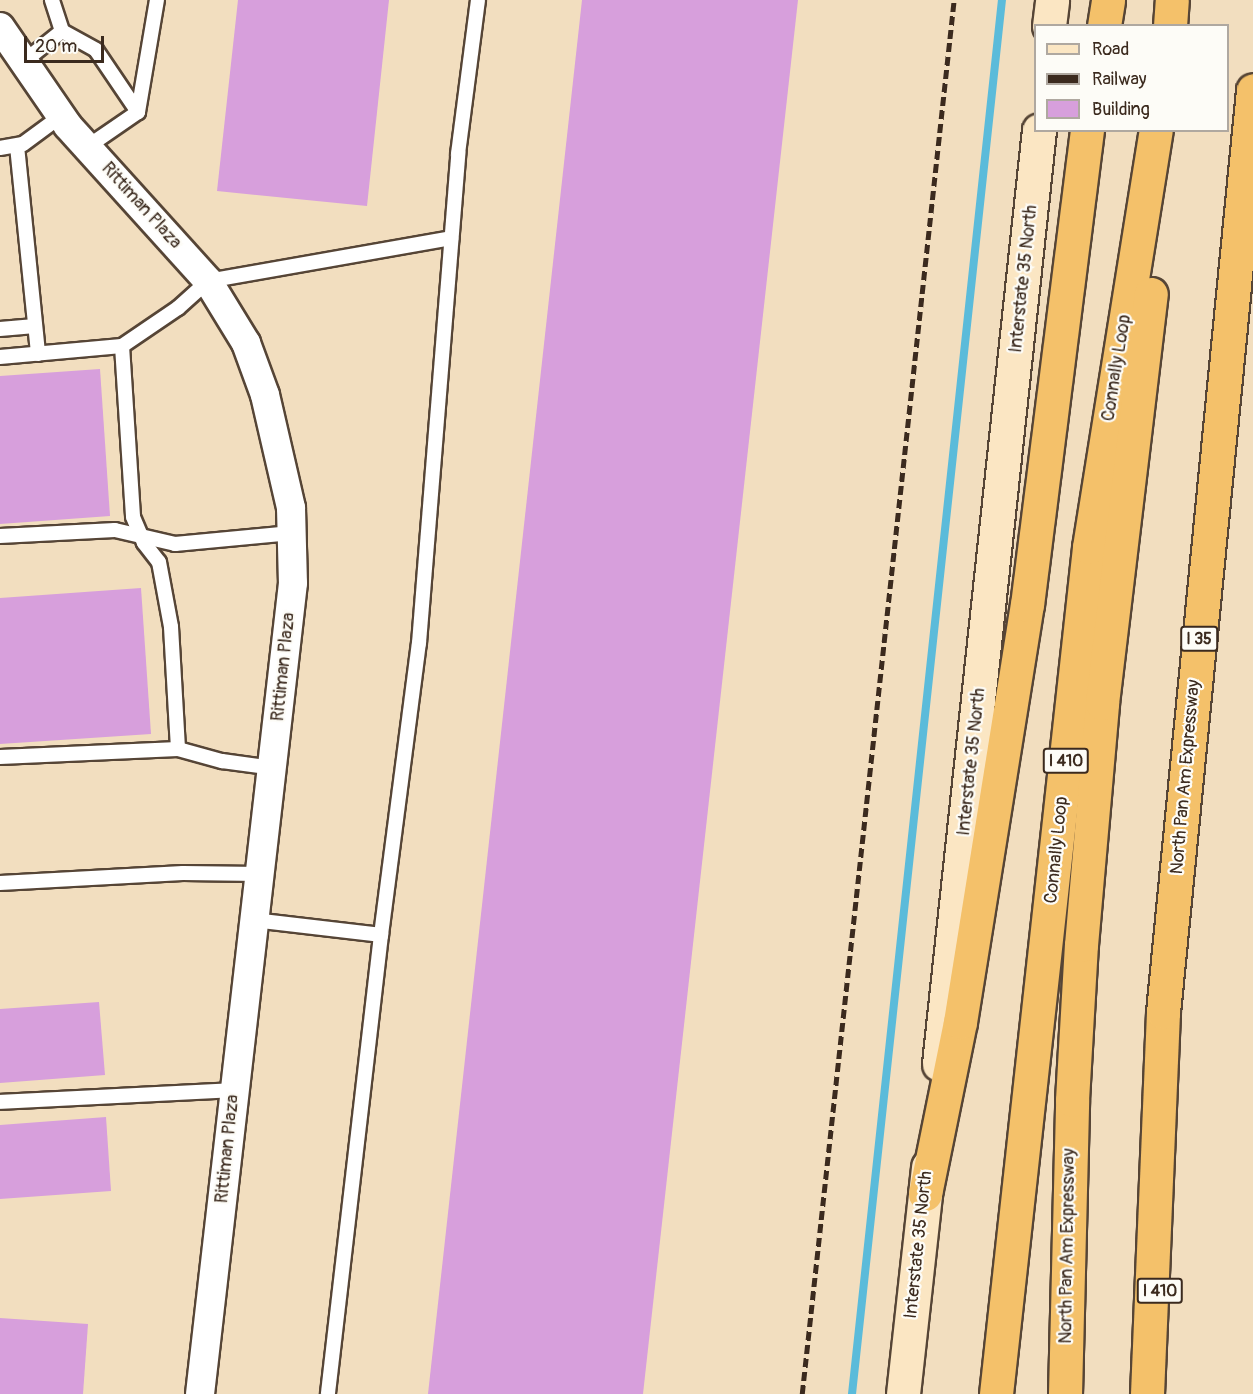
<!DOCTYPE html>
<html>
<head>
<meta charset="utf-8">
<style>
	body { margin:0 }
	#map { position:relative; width:1253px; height:1394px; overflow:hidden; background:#f2debf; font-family:Pangolin,sans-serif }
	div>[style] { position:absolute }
	.stream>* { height:8px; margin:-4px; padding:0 4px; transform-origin:4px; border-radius:4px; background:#5bbbda }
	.building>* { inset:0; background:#d79fdc }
	.roads { filter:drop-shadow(2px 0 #564536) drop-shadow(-2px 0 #564536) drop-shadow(0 2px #564536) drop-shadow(0 -2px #564536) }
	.lane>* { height:14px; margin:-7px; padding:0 7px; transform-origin:7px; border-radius:7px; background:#fff }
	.street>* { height:28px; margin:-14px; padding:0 14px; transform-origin:14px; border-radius:14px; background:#fff }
	.secondary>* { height:33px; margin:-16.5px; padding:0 16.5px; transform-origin:16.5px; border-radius:16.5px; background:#fbe6c3 }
	.highway>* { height:33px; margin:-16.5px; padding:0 16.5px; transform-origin:16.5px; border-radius:16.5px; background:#f4c16a }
	.rail>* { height:4.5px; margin-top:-2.25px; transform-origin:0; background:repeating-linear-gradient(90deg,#3b2a1e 0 9px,transparent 0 13.5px) }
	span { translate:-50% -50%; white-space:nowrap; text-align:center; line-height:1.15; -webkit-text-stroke:4.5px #fdfcf7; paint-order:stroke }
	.shield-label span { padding:2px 4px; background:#fdfcf7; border:2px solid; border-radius:4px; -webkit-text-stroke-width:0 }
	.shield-label { font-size:16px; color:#3b2a1e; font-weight:700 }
	.street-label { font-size:18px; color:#3b2a1e }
	.legend { position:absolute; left:1034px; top:24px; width:195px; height:108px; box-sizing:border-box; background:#fdfcf7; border:2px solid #afa8a0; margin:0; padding:8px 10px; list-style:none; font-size:18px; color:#3b2a1e }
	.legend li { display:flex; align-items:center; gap:12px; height:30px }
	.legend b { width:30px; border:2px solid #afa8a0 }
	.scale { position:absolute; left:24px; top:36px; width:80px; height:27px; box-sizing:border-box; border:3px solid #3b2a1e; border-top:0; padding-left:8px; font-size:18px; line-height:21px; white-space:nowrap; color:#3b2a1e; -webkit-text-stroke:4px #fdfcf7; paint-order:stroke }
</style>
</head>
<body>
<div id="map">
	<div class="stream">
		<div style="left:852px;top:1394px;width:1402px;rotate:-83.86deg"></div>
	</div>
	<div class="building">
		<div style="clip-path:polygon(238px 0,389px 0,367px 206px,217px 191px)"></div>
		<div style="clip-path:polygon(582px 0,798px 0,643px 1394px,428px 1394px)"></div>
		<div style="clip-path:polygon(100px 369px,110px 516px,0 524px,0 376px)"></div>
		<div style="clip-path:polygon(141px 588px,151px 734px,0 744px,0 598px)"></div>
		<div style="clip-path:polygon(99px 1002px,105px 1075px,0 1083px,0 1009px)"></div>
		<div style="clip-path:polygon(106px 1117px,111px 1191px,0 1199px,0 1125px)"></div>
		<div style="clip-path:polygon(0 1318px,88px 1324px,83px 1394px,0 1394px)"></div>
	</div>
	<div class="roads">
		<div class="lane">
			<div style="left:62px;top:31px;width:39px;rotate:29deg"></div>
			<div style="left:96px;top:50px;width:75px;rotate:55.9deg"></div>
			<div style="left:138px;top:112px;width:62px;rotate:145.5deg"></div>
			<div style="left:22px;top:63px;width:51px;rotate:-38.7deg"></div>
			<div style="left:62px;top:31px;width:33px;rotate:-108deg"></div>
			<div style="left:138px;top:112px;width:114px;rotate:-80.4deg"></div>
			<div style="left:17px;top:146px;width:209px;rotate:84.2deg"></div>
			<div style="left:0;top:148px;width:23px;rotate:-10deg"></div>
			<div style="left:23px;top:144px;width:47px;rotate:-36.4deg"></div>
			<div style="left:0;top:329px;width:35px;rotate:-5deg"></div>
			<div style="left:122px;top:346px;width:171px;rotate:86.3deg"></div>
			<div style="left:133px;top:517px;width:28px;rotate:67deg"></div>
			<div style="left:144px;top:543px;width:24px;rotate:52deg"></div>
			<div style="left:159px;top:562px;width:66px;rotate:79.5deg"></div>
			<div style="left:171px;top:627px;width:122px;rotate:86.7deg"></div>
			<div style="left:0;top:357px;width:122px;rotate:-5.2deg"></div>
			<div style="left:122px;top:346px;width:68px;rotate:-34.2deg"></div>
			<div style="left:178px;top:308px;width:40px;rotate:-42deg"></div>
			<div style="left:208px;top:281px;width:247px;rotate:-10deg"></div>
			<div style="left:0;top:536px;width:115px;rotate:-3deg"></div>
			<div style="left:115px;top:530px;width:62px;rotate:13.1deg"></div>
			<div style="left:175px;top:544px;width:117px;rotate:-5.4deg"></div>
			<div style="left:0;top:757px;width:178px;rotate:-2.6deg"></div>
			<div style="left:178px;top:749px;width:46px;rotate:15.3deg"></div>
			<div style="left:222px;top:761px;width:51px;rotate:7.8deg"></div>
			<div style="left:0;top:883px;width:183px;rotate:-3.1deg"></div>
			<div style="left:183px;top:873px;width:77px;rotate:0.7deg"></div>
			<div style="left:254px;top:920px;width:128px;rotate:6.7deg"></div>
			<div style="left:381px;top:935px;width:462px;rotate:96.6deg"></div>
			<div style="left:381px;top:935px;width:294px;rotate:-82.6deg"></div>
			<div style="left:419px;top:643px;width:491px;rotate:-85.4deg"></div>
			<div style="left:458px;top:154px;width:155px;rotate:-82.6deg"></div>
			<div style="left:0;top:1102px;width:234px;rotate:-2.9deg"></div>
		</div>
		<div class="street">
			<div style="left:0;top:27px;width:120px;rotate:55.5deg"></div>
			<div style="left:68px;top:126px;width:209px;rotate:47.9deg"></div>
			<div style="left:208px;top:281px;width:73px;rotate:58.5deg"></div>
			<div style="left:246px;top:343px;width:55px;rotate:69.9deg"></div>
			<div style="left:265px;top:395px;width:116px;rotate:77deg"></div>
			<div style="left:291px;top:508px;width:75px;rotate:88.5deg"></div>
			<div style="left:293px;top:583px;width:816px;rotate:96.54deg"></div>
		</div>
		<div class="secondary">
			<div style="left:1049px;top:26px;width:26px;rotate:-83deg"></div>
			<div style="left:939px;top:1064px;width:939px;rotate:-83.89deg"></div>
			<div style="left:903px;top:1394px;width:229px;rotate:-83.7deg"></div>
		</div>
		<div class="highway">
			<div style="left:1104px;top:26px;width:26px;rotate:-81deg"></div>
			<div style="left:1170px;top:26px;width:26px;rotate:-86deg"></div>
			<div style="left:925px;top:1194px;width:176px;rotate:-78.5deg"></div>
			<div style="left:960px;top:1022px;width:422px;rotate:-80.9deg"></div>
			<div style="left:1027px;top:605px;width:479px;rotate:-82.8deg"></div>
			<div style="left:996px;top:1394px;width:852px;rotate:-83.73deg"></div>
			<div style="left:1089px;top:547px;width:422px;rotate:-80.9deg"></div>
			<div style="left:1065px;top:1394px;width:294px;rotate:-88.6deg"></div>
			<div style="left:1072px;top:1100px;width:155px;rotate:-86.7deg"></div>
			<div style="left:1081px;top:945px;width:243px;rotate:-85deg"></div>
			<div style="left:1102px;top:703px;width:412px;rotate:-83.2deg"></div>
			<div style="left:1147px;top:1394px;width:382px;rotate:-87.6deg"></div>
			<div style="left:1163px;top:1012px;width:926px;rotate:-84.42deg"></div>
		</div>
	</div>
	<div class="rail">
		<div style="left:802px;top:1394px;width:1402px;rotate:-83.78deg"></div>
	</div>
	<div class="shield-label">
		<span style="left:1199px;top:639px">I 35</span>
		<span style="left:1066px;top:761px">I 410</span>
		<span style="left:1160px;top:1291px">I 410</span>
	</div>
	<div class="street-label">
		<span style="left:141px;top:206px;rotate:48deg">Rittiman Plaza</span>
		<span style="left:1024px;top:279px;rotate:-84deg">Interstate 35 North</span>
		<span style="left:1117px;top:368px;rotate:-81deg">Connally Loop</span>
		<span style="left:284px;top:667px;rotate:-84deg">Rittiman Plaza</span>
		<span style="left:972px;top:762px;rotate:-84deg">Interstate 35 North</span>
		<span style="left:1186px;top:777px;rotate:-85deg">North Pan Am Expressway</span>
		<span style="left:1057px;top:850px;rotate:-84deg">Connally Loop</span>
		<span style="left:228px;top:1149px;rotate:-84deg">Rittiman Plaza</span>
		<span style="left:919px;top:1245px;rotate:-84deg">Interstate 35 North</span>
		<span style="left:1068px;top:1246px;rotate:-89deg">North Pan Am Expressway</span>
	</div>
	<ul class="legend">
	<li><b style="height:8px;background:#fbe6c3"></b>Road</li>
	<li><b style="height:8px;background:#3b2a1e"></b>Railway</li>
	<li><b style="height:16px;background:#d79fdc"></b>Building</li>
	</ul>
	<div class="scale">20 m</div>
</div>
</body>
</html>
